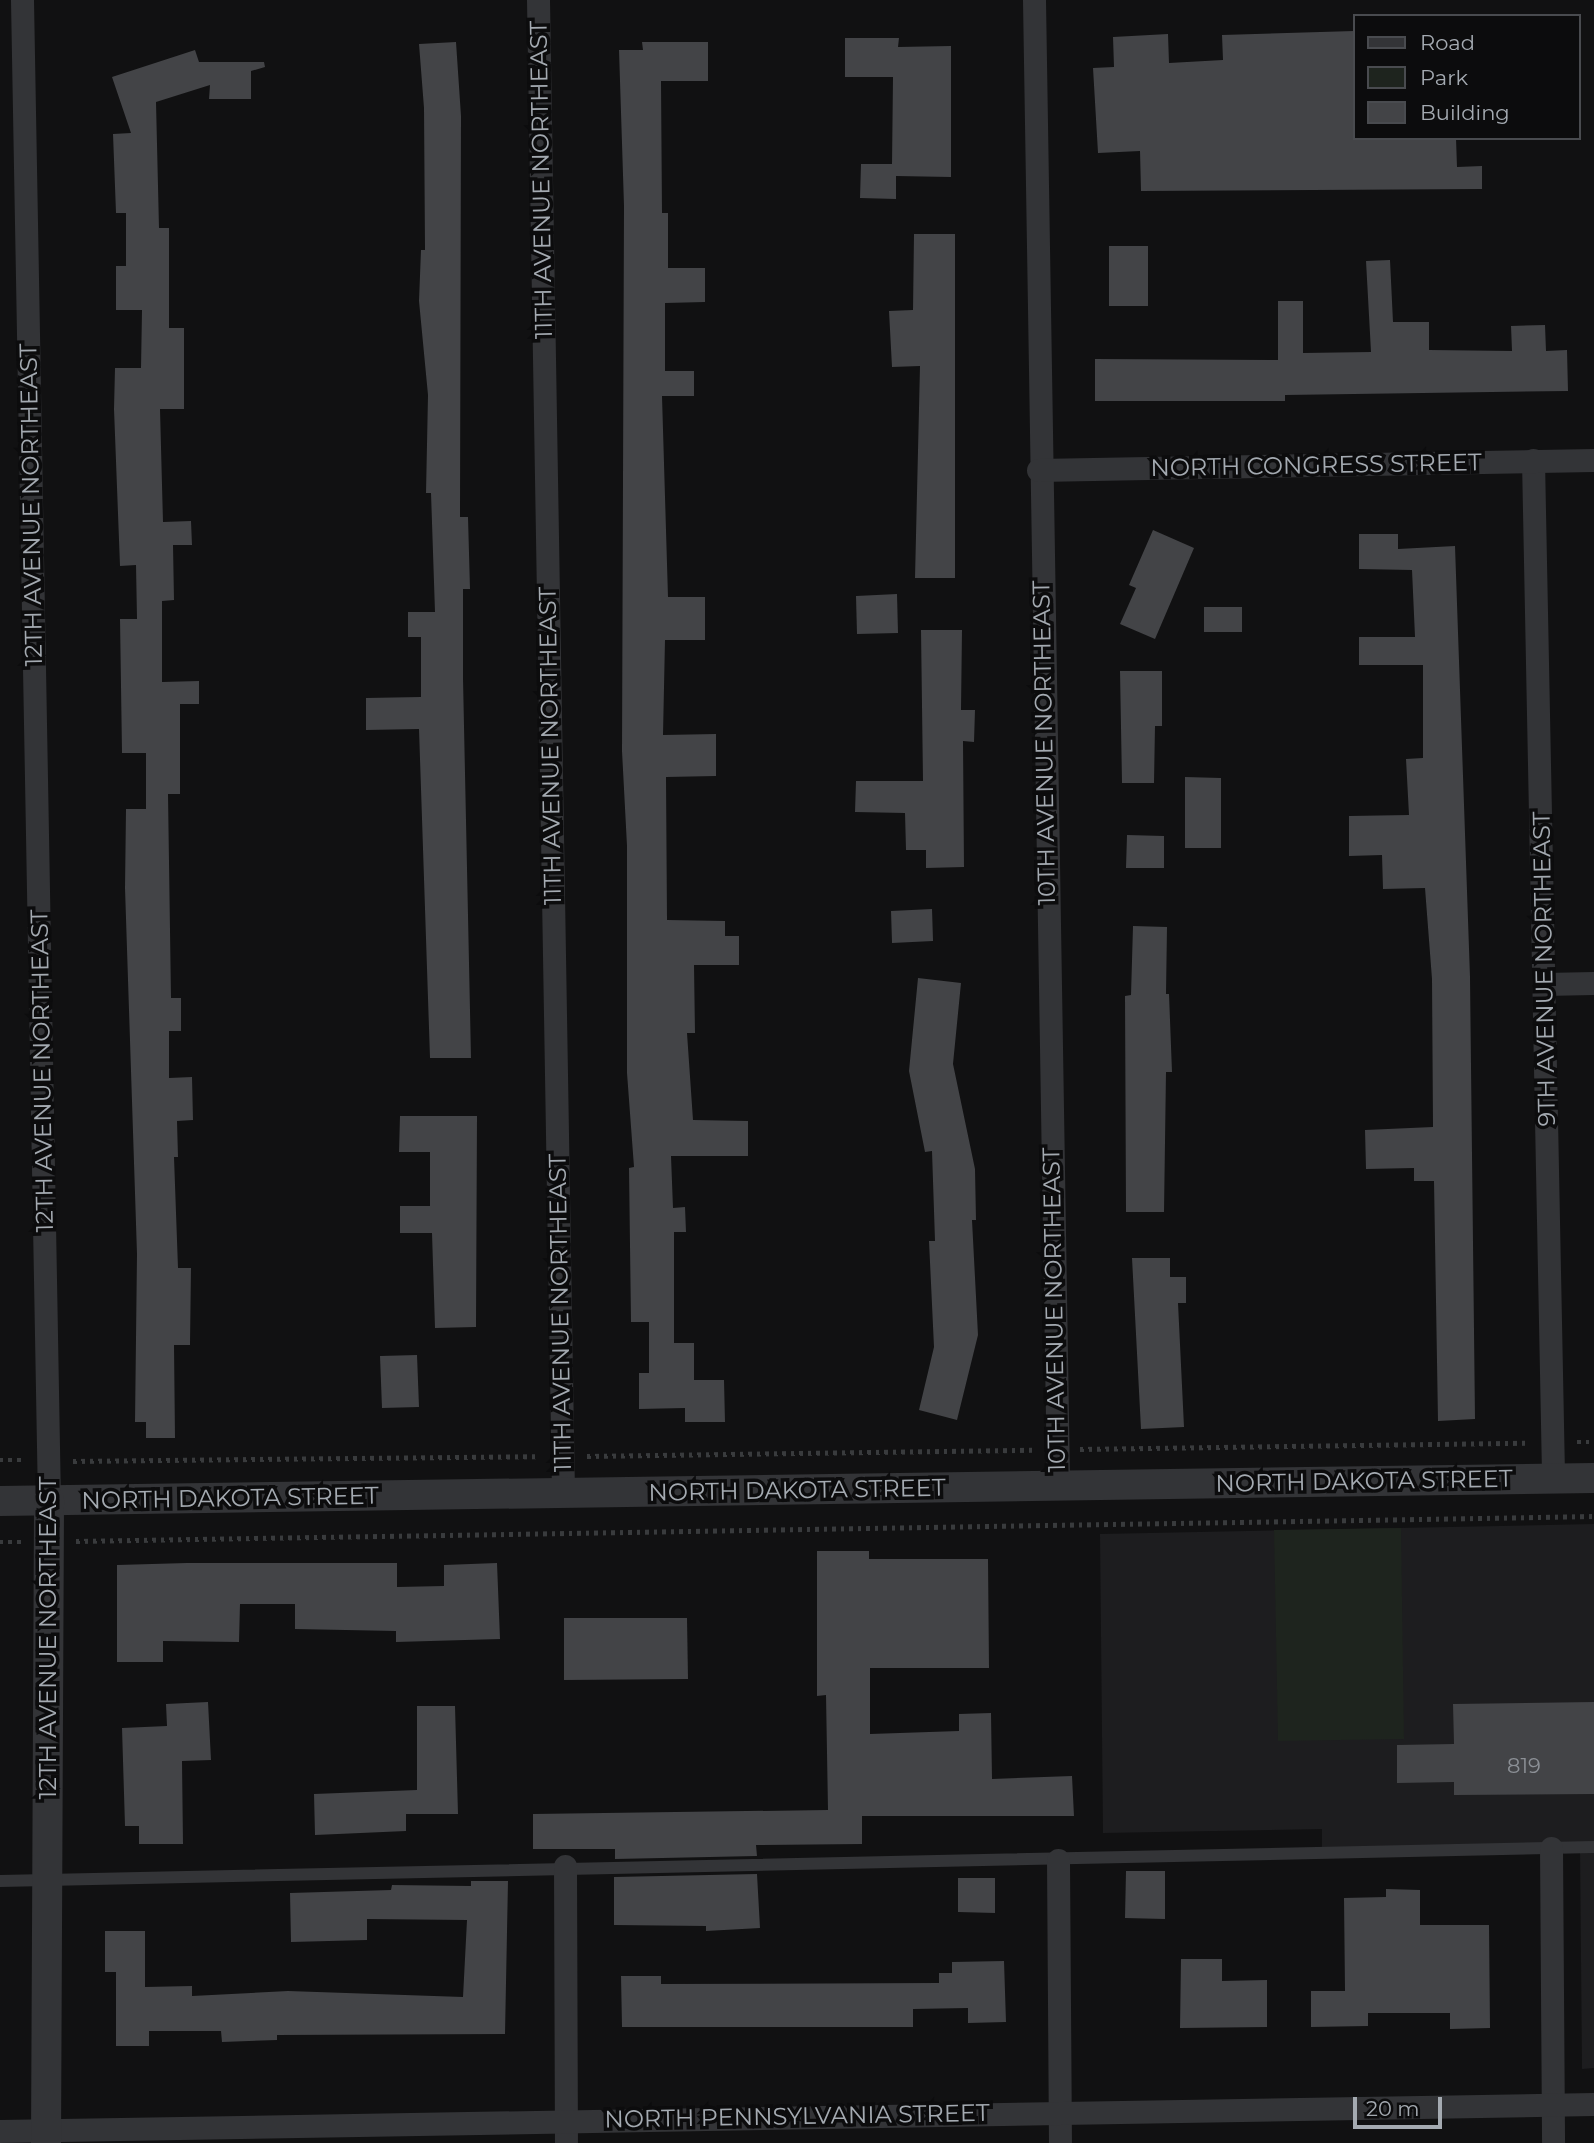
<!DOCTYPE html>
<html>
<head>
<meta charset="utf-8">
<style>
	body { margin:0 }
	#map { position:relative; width:1594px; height:2143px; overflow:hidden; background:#111112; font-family:Montserrat,sans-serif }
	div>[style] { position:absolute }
	.built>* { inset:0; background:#1d1d1f }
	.green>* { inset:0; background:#1e241e }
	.building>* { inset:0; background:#434447 }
	.path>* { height:4.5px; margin-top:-2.25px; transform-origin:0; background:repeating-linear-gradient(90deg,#393b3d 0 3.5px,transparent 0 8.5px) }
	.service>* { height:12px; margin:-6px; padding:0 6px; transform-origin:6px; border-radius:6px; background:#333437 }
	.minor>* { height:23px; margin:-11.5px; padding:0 11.5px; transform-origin:11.5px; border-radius:11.5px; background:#333437 }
	.tertiary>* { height:30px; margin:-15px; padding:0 15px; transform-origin:15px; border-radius:15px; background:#333437 }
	span { translate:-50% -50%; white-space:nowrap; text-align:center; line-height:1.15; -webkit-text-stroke:7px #0c0c0d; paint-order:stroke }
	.number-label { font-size:21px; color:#8c9096 }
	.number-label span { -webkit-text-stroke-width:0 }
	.street-label { font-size:24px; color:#a4aab1 }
	.legend { position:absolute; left:1353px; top:14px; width:228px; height:126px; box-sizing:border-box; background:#0c0c0d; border:2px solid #494b4f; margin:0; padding:9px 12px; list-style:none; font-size:21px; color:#a4aab1 }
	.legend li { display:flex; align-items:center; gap:14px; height:35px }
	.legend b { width:35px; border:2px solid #494b4f }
	.scale { position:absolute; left:1353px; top:2097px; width:89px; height:32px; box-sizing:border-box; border:4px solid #a4aab1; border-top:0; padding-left:9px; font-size:21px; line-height:24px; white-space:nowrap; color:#a4aab1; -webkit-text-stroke:5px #0c0c0d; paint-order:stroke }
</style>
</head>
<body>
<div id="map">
	<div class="built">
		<div style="clip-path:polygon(1594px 1524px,1594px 2068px,1582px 2069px,1580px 1847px,1322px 1851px,1322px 1829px,1103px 1833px,1100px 1534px)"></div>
	</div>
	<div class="green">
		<div style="clip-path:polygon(1401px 1528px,1404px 1739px,1278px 1741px,1274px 1530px)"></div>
	</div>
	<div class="building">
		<div style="clip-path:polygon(1354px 31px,1354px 138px,1456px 138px,1457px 167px,1482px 166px,1482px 189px,1141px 191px,1140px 151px,1098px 153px,1093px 68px,1114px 67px,1113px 37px,1168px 34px,1169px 63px,1223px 60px,1222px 35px)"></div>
		<div style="clip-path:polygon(845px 38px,899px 38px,898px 47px,951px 46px,951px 177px,896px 176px,896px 199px,860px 198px,861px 164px,892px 164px,893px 77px,845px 77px)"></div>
		<div style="clip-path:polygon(456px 42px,461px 116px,460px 517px,468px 517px,470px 589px,463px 589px,463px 678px,471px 1058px,430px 1058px,419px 729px,366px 730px,366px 698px,421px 697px,421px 637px,408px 637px,408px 612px,435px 612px,431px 493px,426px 493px,428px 395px,419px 301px,421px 250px,425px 250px,424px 108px,419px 44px)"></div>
		<div style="clip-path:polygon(642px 42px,708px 42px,708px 81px,661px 81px,662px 213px,668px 213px,668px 268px,705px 268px,705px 302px,665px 303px,665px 371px,694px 371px,694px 396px,662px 396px,668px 597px,705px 597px,705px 640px,665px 640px,663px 735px,716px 734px,716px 776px,666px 777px,667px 920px,725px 921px,725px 936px,739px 936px,739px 965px,694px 965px,695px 1033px,687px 1033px,693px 1120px,748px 1121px,748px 1156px,671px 1156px,673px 1208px,685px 1207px,686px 1232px,674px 1232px,674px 1343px,694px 1343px,694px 1380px,724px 1380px,725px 1422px,685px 1422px,685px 1408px,639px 1409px,639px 1373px,649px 1373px,649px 1322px,631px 1322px,629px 1168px,634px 1167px,627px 1073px,627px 846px,622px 751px,624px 206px,619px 50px,643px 50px)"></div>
		<div style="clip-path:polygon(195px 50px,199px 62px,264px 62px,265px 67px,251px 71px,251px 99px,209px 99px,210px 85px,156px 102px,159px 228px,169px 228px,169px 328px,184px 328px,184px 409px,160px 409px,163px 522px,191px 521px,192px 545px,173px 545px,174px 600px,162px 601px,162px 682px,199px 681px,199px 704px,180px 704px,180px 794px,168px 794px,171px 998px,181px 998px,181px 1031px,169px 1031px,169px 1078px,192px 1077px,193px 1120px,177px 1121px,178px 1157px,174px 1157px,178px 1268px,191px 1268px,190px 1345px,174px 1345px,175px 1438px,146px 1438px,146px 1422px,135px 1422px,137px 1254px,125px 888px,126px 809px,146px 809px,146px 753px,122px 753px,120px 619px,137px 619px,136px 565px,120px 566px,114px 409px,115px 368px,141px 368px,142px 310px,116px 310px,116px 266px,126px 266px,126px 213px,116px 213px,113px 134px,131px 133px,112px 77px)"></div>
		<div style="clip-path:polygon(914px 234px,955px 234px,955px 578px,915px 578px,920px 366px,892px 367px,889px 311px,913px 310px)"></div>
		<div style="clip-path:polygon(1109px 246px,1148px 246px,1148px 306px,1109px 306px)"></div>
		<div style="clip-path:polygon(1390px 260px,1393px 322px,1429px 322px,1429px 350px,1512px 351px,1511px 326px,1545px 325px,1546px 351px,1567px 350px,1568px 391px,1285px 395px,1285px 401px,1095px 401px,1095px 359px,1278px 360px,1278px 301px,1303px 301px,1303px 353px,1371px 352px,1366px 261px)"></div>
		<div style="clip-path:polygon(1153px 530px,1194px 548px,1155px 639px,1120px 624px,1136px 588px,1129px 585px)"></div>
		<div style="clip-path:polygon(1359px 534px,1398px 534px,1398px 549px,1455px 546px,1470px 977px,1475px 1419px,1438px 1421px,1434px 1181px,1414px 1181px,1414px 1168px,1366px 1169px,1365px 1130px,1433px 1127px,1432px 979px,1425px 888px,1383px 889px,1382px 855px,1349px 856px,1349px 816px,1409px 815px,1406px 759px,1423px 758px,1423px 665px,1359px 665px,1359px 637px,1415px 637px,1412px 570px,1359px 569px)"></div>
		<div style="clip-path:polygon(897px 594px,898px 633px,857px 634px,856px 596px)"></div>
		<div style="clip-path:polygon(1204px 607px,1242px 607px,1242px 632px,1204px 632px)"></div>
		<div style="clip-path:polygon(921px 630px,962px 630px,961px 710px,975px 710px,974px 742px,963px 741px,964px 867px,926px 868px,926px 850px,906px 850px,905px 813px,855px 812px,856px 781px,923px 781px)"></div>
		<div style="clip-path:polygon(1120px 671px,1162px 671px,1162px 726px,1155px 726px,1154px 783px,1122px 783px)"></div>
		<div style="clip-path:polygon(1185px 777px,1221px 778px,1221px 848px,1185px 848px)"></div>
		<div style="clip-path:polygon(1127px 835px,1164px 836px,1164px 868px,1126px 868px)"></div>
		<div style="clip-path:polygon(932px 909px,933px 941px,892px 943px,891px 911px)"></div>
		<div style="clip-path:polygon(1133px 926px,1167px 927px,1166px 994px,1169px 994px,1172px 1072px,1166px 1072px,1164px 1212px,1126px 1212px,1125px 996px,1131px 995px)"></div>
		<div style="clip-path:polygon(918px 978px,961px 983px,953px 1064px,975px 1169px,976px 1220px,972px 1220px,978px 1335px,957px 1420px,919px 1410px,934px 1347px,929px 1241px,935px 1241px,932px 1151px,925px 1152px,909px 1071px)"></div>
		<div style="clip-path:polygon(400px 1116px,477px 1116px,476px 1327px,435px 1328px,432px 1233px,400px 1233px,400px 1206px,430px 1206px,430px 1152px,399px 1152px)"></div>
		<div style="clip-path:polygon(1132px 1258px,1170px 1258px,1170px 1277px,1186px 1277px,1186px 1303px,1178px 1303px,1184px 1427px,1141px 1429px)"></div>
		<div style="clip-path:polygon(417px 1355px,419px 1407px,382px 1408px,380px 1356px)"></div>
		<div style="clip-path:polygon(817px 1551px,869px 1551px,869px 1559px,988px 1559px,989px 1668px,870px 1668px,870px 1734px,959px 1731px,959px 1714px,991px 1713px,992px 1779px,1072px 1776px,1074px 1816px,862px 1816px,862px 1844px,756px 1845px,757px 1856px,615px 1859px,615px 1849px,533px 1849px,533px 1814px,828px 1810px,826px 1695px,817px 1696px)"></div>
		<div style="clip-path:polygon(187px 1563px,397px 1563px,397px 1587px,444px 1586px,444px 1565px,497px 1563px,500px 1639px,396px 1642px,396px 1631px,295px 1629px,295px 1604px,240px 1604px,239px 1642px,163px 1641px,163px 1662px,117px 1662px,117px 1565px)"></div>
		<div style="clip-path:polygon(564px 1618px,687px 1618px,688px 1679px,564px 1680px)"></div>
		<div style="clip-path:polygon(208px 1702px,211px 1760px,182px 1761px,183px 1844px,139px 1844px,139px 1826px,125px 1826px,122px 1728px,167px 1726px,166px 1704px)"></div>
		<div style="clip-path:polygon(1594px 1702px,1594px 1794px,1454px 1795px,1454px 1782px,1397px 1783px,1397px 1745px,1454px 1744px,1453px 1704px)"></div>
		<div style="clip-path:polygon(417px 1706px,455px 1706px,458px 1814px,406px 1814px,406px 1831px,315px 1835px,314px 1794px,417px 1790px)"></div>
		<div style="clip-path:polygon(1126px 1871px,1165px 1871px,1165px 1919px,1125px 1918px)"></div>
		<div style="clip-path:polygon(757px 1874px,760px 1928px,706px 1931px,706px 1926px,614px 1925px,614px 1877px)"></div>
		<div style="clip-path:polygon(958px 1878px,995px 1878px,995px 1913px,958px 1912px)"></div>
		<div style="clip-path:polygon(471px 1881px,508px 1881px,505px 2034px,277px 2035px,277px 2040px,222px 2042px,221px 2031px,149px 2031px,149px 2046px,116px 2046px,116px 1972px,105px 1972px,105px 1931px,145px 1931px,145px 1987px,192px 1986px,192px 1996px,288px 1991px,463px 1997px,467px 1920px,367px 1919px,367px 1940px,291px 1942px,290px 1893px,391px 1890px,392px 1885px,471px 1886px)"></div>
		<div style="clip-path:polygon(1386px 1889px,1420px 1890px,1420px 1925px,1489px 1925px,1490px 2028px,1450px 2029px,1450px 2013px,1368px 2013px,1368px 2026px,1311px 2027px,1311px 1991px,1345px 1991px,1344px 1898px,1386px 1897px)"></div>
		<div style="clip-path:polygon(1181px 1959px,1222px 1959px,1222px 1981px,1267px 1980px,1267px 2027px,1180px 2028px)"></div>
		<div style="clip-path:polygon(1004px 1961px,1006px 2022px,968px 2023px,968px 2008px,913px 2009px,913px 2027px,622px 2027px,621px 1976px,661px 1976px,661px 1984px,939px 1983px,939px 1973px,952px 1973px,952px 1962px)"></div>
	</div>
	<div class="path">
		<div style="left:1577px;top:1442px;width:17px"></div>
		<div style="left:1080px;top:1449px;width:447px;rotate:-0.8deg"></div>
		<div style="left:587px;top:1456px;width:446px;rotate:-0.8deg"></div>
		<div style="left:0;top:1460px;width:22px"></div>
		<div style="left:73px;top:1461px;width:463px;rotate:-0.6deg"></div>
		<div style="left:76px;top:1541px;width:1518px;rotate:-0.94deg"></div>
		<div style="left:0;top:1542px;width:22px"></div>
	</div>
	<div class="service">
		<div style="left:0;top:1881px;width:1594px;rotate:-1.22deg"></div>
	</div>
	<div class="minor">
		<div style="left:22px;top:0;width:1500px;rotate:88.97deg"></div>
		<div style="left:538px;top:0;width:1493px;rotate:89.04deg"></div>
		<div style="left:1034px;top:0;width:1486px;rotate:89.07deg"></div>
		<div style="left:1533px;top:460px;width:1018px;rotate:88.87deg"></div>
		<div style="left:1038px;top:470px;width:556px;rotate:-1.03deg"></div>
		<div style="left:1544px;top:984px;width:50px;rotate:-1.1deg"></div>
		<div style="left:1551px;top:1848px;width:295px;rotate:89.6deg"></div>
		<div style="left:1058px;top:1860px;width:283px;rotate:89.6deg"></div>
		<div style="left:565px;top:1866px;width:277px;rotate:89.8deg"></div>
		<div style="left:0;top:2131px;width:1594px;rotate:-0.97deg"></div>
	</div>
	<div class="tertiary">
		<div style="left:0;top:1501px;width:1594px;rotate:-0.83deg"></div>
		<div style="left:46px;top:2143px;width:643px;rotate:-89.73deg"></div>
	</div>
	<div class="number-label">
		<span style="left:1524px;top:1766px">819</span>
	</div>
	<div class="street-label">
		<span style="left:541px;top:180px;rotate:-91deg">11TH AVENUE NORTHEAST</span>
		<span style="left:1316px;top:465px;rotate:-1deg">NORTH CONGRESS STREET</span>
		<span style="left:31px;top:505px;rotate:-91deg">12TH AVENUE NORTHEAST</span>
		<span style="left:1044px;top:743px;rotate:-91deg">10TH AVENUE NORTHEAST</span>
		<span style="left:550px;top:746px;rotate:-91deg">11TH AVENUE NORTHEAST</span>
		<span style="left:1544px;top:969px;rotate:-91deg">9TH AVENUE NORTHEAST</span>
		<span style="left:42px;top:1071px;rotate:-91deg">12TH AVENUE NORTHEAST</span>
		<span style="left:1054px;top:1310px;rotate:-91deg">10TH AVENUE NORTHEAST</span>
		<span style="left:560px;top:1313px;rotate:-91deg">11TH AVENUE NORTHEAST</span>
		<span style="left:1364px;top:1481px;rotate:-1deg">NORTH DAKOTA STREET</span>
		<span style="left:797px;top:1490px;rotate:-1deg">NORTH DAKOTA STREET</span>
		<span style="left:230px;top:1498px;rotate:-1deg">NORTH DAKOTA STREET</span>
		<span style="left:48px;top:1638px;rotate:-90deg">12TH AVENUE NORTHEAST</span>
		<span style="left:797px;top:2116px;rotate:-1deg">NORTH PENNSYLVANIA STREET</span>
	</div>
	<ul class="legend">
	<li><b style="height:9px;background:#333437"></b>Road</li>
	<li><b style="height:19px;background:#1e241e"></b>Park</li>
	<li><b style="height:19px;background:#434447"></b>Building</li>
	</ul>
	<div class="scale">20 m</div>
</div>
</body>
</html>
